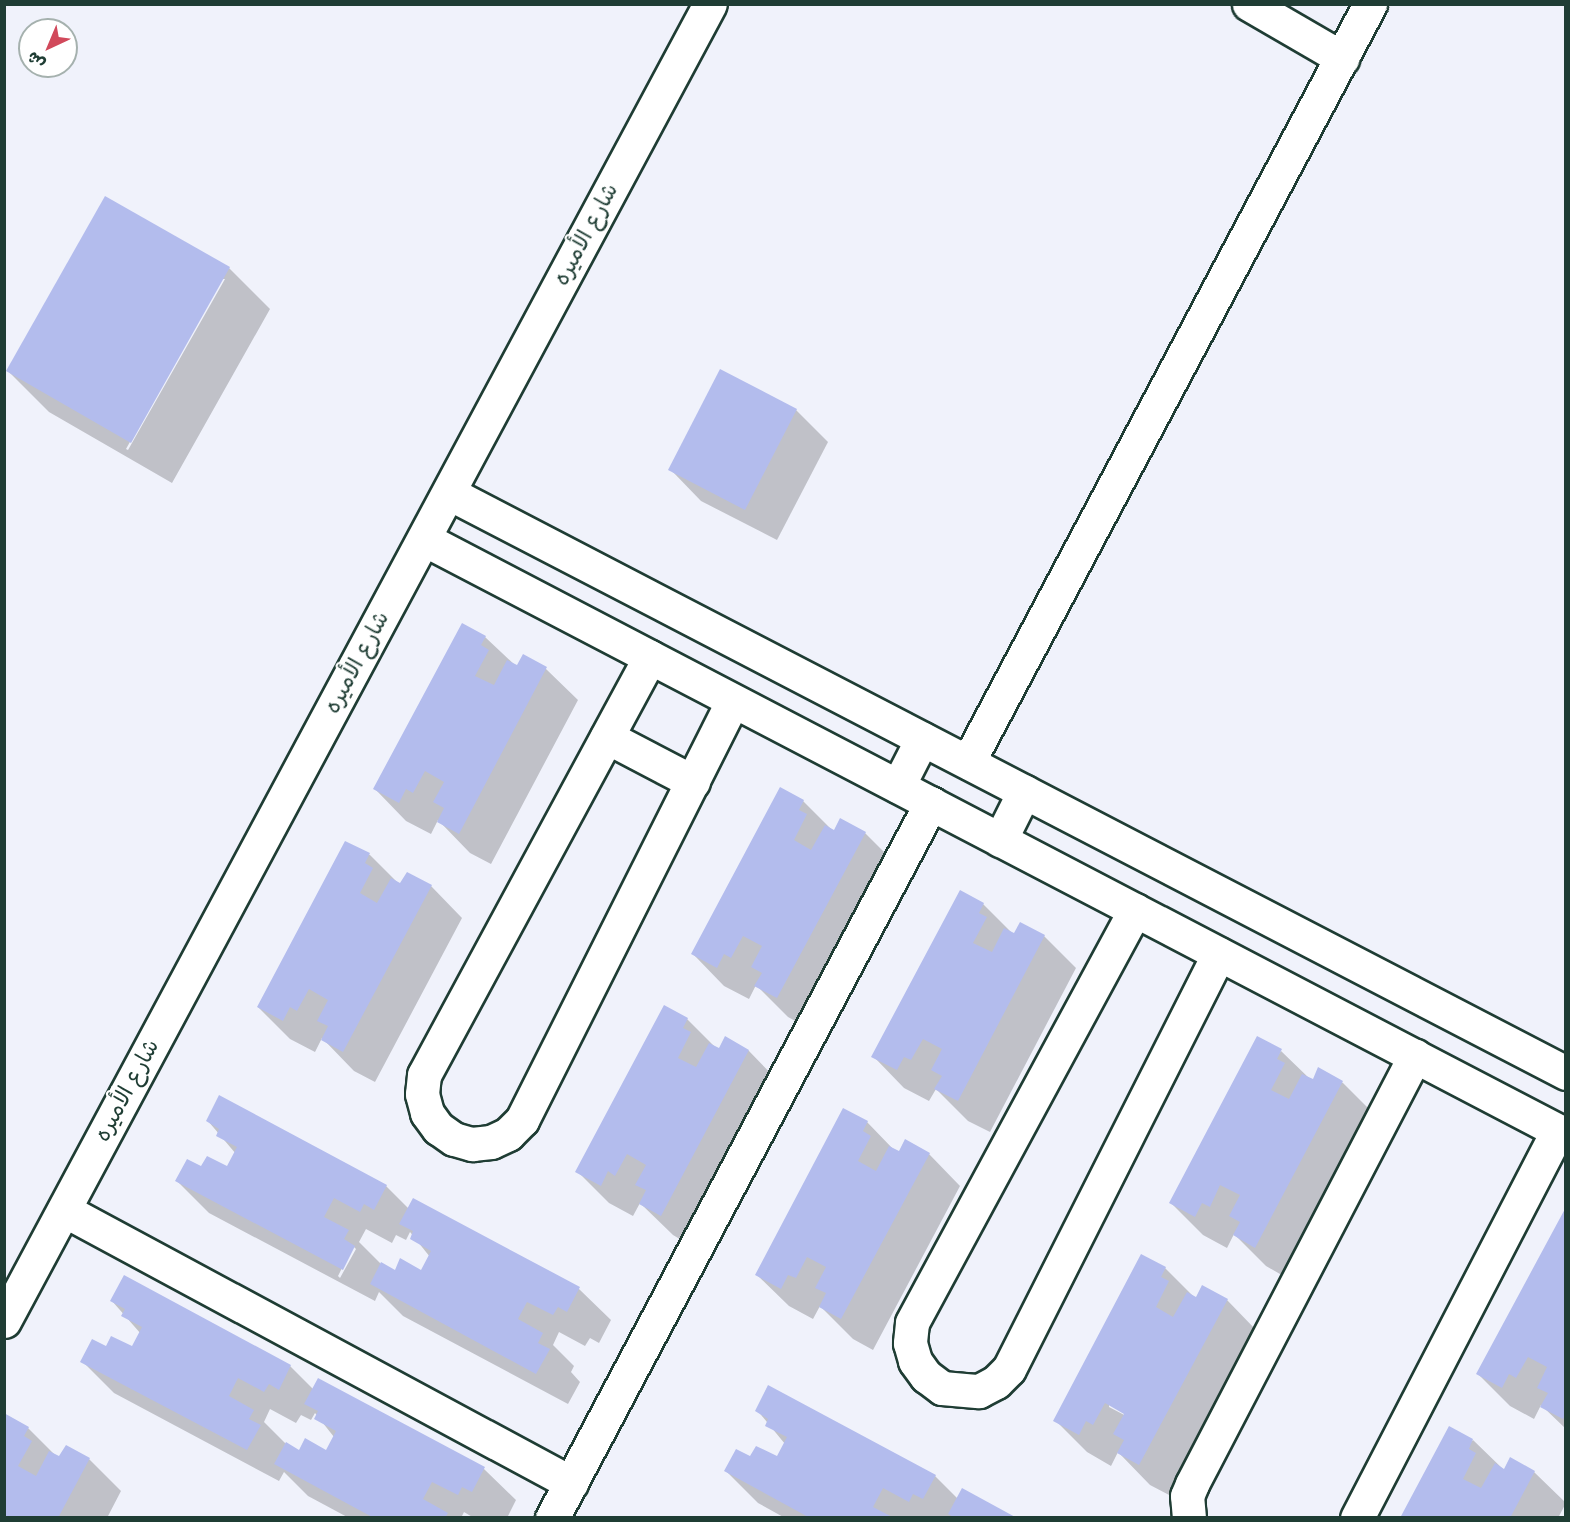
<!DOCTYPE html>
<html>
<head>
<meta charset="utf-8">
<style>
	body { margin:0 }
	#map { position:relative; width:1570px; height:1522px; overflow:hidden; background:#f0f2fb; font-family:Mynerve,"Playpen Sans Arabic",sans-serif }
	div>[style] { position:absolute }
	.shadow>* { inset:0; background:#0003 }
	.building>* { inset:0; background:#b3bced }
	.roads { filter:drop-shadow(2px 0 #1f3d34) drop-shadow(-2px 0 #1f3d34) drop-shadow(0 2px #1f3d34) drop-shadow(0 -2px #1f3d34) }
	.minor>* { height:33px; margin:-16.5px; padding:0 16.5px; transform-origin:16.5px; border-radius:16.5px; background:#fff }
	span { translate:-50% -50%; white-space:nowrap; text-align:center; line-height:1.15; -webkit-text-stroke:4.5px #fff; paint-order:stroke }
	.street-label { font-size:22px; color:#1f3d34 }
	.frame { position:absolute; inset:0; border:6px solid #1f3d34; pointer-events:none }
	.north { position:absolute; left:18px; top:18px; width:60px; height:60px; box-sizing:border-box; background:#fff; border:2px solid #a5b1ae; border-radius:50%; rotate:224deg; font-size:16px; font-weight:700; line-height:24px; text-align:center; color:#1f3d34 }
	.north::after { content:''; display:block; margin:auto; width:21px; height:27px; background:#d1495b; clip-path:polygon(50% 0,100% 100%,50% 72%,0 100%) }
</style>
</head>
<body>
<div id="map">
	<div class="shadow">
		<div style="clip-path:polygon(evenodd,229px 268px,270px 309px,172px 483px,49px 412px,8px 371px,229px 268px,221px 279px,225px 279px,128px 450px,126px 449px,221px 279px)"></div>
		<div style="clip-path:polygon(796px 410px,828px 442px,777px 540px,701px 501px,670px 469px)"></div>
		<div style="clip-path:polygon(485px 637px,517px 667px,523px 656px,546px 669px,578px 700px,491px 864px,470px 853px,438px 820px,431px 834px,406px 821px,375px 789px)"></div>
		<div style="clip-path:polygon(803px 801px,835px 833px,865px 833px,897px 865px,810px 1029px,788px 1017px,756px 985px,749px 999px,724px 986px,693px 954px)"></div>
		<div style="clip-path:polygon(346px 843px,370px 855px,399px 884px,431px 886px,462px 918px,375px 1082px,354px 1071px,322px 1038px,315px 1052px,290px 1039px,258px 1007px)"></div>
		<div style="clip-path:polygon(960px 892px,983px 904px,1014px 935px,1044px 936px,1076px 968px,990px 1132px,968px 1121px,936px 1089px,929px 1101px,904px 1088px,873px 1056px)"></div>
		<div style="clip-path:polygon(687px 1019px,716px 1048px,719px 1050px,726px 1038px,749px 1051px,780px 1083px,693px 1247px,673px 1235px,640px 1203px,633px 1216px,609px 1203px,577px 1171px)"></div>
		<div style="clip-path:polygon(1281px 1051px,1310px 1079px,1313px 1081px,1319px 1069px,1343px 1083px,1374px 1114px,1287px 1278px,1266px 1266px,1234px 1234px,1227px 1248px,1203px 1235px,1171px 1203px)"></div>
		<div style="clip-path:polygon(evenodd,208px 1121px,386px 1186px,409px 1209px,414px 1200px,579px 1289px,611px 1320px,599px 1343px,590px 1338px,585px 1346px,559px 1332px,553px 1345px,574px 1366px,571px 1372px,580px 1382px,568px 1404px,403px 1316px,379px 1292px,375px 1301px,209px 1213px,177px 1181px,202px 1168px,228px 1168px,236px 1154px,208px 1121px,366px 1229px,392px 1243px,396px 1235px,406px 1240px,410px 1232px,430px 1257px,422px 1272px,395px 1272px,381px 1264px,359px 1242px,366px 1229px,208px 1121px,353px 1246px,356px 1249px,340px 1278px,338px 1276px,353px 1246px)"></div>
		<div style="clip-path:polygon(867px 1122px,895px 1151px,929px 1154px,960px 1186px,873px 1350px,853px 1339px,820px 1306px,813px 1319px,789px 1306px,757px 1275px)"></div>
		<div style="clip-path:polygon(1566px 1210px,1566px 1429px,1541px 1405px,1534px 1419px,1510px 1406px,1478px 1374px)"></div>
		<div style="clip-path:polygon(evenodd,1165px 1268px,1197px 1300px,1227px 1300px,1258px 1332px,1171px 1496px,1150px 1485px,1118px 1452px,1111px 1466px,1087px 1452px,1055px 1420px,1165px 1268px,1109px 1404px,1131px 1416px,1130px 1418px,1109px 1407px,1109px 1404px)"></div>
		<div style="clip-path:polygon(evenodd,125px 1277px,290px 1366px,314px 1390px,318px 1380px,484px 1469px,516px 1500px,507px 1518px,474px 1518px,464px 1512px,461px 1518px,349px 1518px,308px 1496px,284px 1472px,279px 1481px,114px 1393px,82px 1361px,106px 1348px,133px 1348px,141px 1334px,112px 1301px,125px 1277px,270px 1409px,296px 1423px,301px 1415px,311px 1420px,315px 1413px,334px 1437px,326px 1452px,300px 1452px,286px 1444px,264px 1422px,270px 1409px)"></div>
		<div style="clip-path:polygon(757px 1410px,935px 1476px,958px 1499px,1013px 1518px,785px 1518px,758px 1503px,726px 1471px,751px 1458px,777px 1458px,785px 1444px)"></div>
		<div style="clip-path:polygon(4px 1416px,28px 1428px,56px 1456px,89px 1459px,121px 1491px,107px 1518px,4px 1518px)"></div>
		<div style="clip-path:polygon(1473px 1440px,1505px 1471px,1534px 1472px,1566px 1503px,1558px 1518px,1402px 1518px)"></div>
	</div>
	<div class="building">
		<div style="clip-path:polygon(105px 196px,230px 267px,131px 443px,6px 371px)"></div>
		<div style="clip-path:polygon(720px 369px,797px 409px,745px 510px,668px 470px)"></div>
		<div style="clip-path:polygon(462px 623px,486px 636px,481px 645px,489px 650px,475px 676px,494px 685px,507px 660px,517px 665px,523px 654px,547px 667px,459px 834px,437px 822px,444px 808px,433px 802px,444px 782px,425px 771px,413px 793px,406px 789px,399px 803px,373px 789px)"></div>
		<div style="clip-path:polygon(780px 787px,804px 800px,799px 810px,807px 814px,794px 840px,811px 850px,825px 825px,834px 830px,840px 818px,866px 832px,777px 998px,754px 986px,762px 973px,751px 967px,762px 946px,743px 936px,731px 958px,724px 954px,717px 968px,691px 954px)"></div>
		<div style="clip-path:polygon(345px 841px,370px 853px,365px 863px,373px 868px,360px 893px,377px 903px,391px 878px,400px 883px,407px 872px,432px 885px,343px 1052px,321px 1040px,328px 1026px,317px 1021px,328px 1000px,309px 989px,297px 1011px,290px 1007px,283px 1021px,257px 1007px)"></div>
		<div style="clip-path:polygon(960px 890px,984px 903px,979px 913px,987px 917px,973px 943px,992px 952px,1004px 928px,1014px 933px,1020px 922px,1045px 935px,958px 1101px,934px 1089px,942px 1076px,931px 1070px,942px 1049px,923px 1039px,911px 1060px,904px 1057px,897px 1070px,871px 1057px)"></div>
		<div style="clip-path:polygon(664px 1005px,688px 1018px,683px 1028px,691px 1032px,678px 1058px,696px 1067px,709px 1043px,719px 1048px,725px 1036px,749px 1050px,661px 1216px,639px 1204px,646px 1190px,635px 1185px,646px 1165px,627px 1154px,615px 1176px,608px 1171px,601px 1186px,575px 1172px)"></div>
		<div style="clip-path:polygon(1257px 1036px,1282px 1049px,1277px 1059px,1285px 1063px,1271px 1090px,1289px 1099px,1302px 1074px,1313px 1079px,1318px 1067px,1343px 1081px,1255px 1248px,1233px 1235px,1240px 1222px,1229px 1216px,1240px 1195px,1220px 1185px,1210px 1207px,1202px 1203px,1195px 1217px,1169px 1203px)"></div>
		<div style="clip-path:polygon(219px 1095px,387px 1185px,374px 1210px,364px 1204px,360px 1212px,334px 1198px,324px 1217px,349px 1230px,344px 1239px,355px 1246px,343px 1270px,175px 1181px,187px 1159px,201px 1166px,207px 1156px,227px 1166px,237px 1147px,216px 1136px,219px 1129px,206px 1121px)"></div>
		<div style="clip-path:polygon(843px 1108px,868px 1121px,863px 1131px,871px 1136px,858px 1161px,876px 1171px,889px 1146px,899px 1151px,905px 1139px,930px 1153px,841px 1319px,819px 1307px,826px 1293px,815px 1288px,826px 1267px,807px 1257px,796px 1278px,788px 1275px,781px 1289px,755px 1275px)"></div>
		<div style="clip-path:polygon(413px 1198px,580px 1287px,567px 1312px,558px 1307px,553px 1315px,527px 1302px,518px 1319px,543px 1333px,538px 1343px,550px 1349px,536px 1374px,370px 1284px,381px 1262px,395px 1270px,400px 1258px,421px 1270px,431px 1251px,410px 1239px,413px 1231px,399px 1224px)"></div>
		<div style="clip-path:polygon(1566px 1207px,1566px 1413px,1563px 1419px,1540px 1407px,1548px 1393px,1537px 1388px,1547px 1367px,1528px 1357px,1516px 1378px,1509px 1374px,1502px 1388px,1476px 1374px)"></div>
		<div style="clip-path:polygon(1141px 1254px,1166px 1267px,1161px 1277px,1169px 1281px,1156px 1307px,1173px 1317px,1187px 1292px,1196px 1297px,1202px 1285px,1228px 1299px,1139px 1465px,1117px 1453px,1124px 1440px,1113px 1434px,1124px 1414px,1105px 1403px,1093px 1425px,1086px 1421px,1079px 1435px,1053px 1421px)"></div>
		<div style="clip-path:polygon(124px 1275px,291px 1365px,279px 1390px,269px 1384px,264px 1392px,238px 1378px,229px 1396px,254px 1410px,249px 1419px,261px 1425px,247px 1450px,80px 1362px,92px 1339px,106px 1346px,111px 1336px,132px 1346px,142px 1327px,121px 1316px,125px 1309px,110px 1301px)"></div>
		<div style="clip-path:polygon(318px 1378px,485px 1467px,472px 1492px,462px 1487px,458px 1495px,432px 1482px,423px 1499px,448px 1513px,445px 1518px,374px 1518px,274px 1464px,286px 1442px,299px 1450px,305px 1438px,326px 1450px,336px 1431px,314px 1419px,318px 1411px,304px 1404px)"></div>
		<div style="clip-path:polygon(768px 1385px,936px 1475px,923px 1499px,913px 1494px,909px 1502px,883px 1488px,873px 1507px,894px 1518px,810px 1518px,724px 1471px,736px 1449px,750px 1456px,756px 1446px,777px 1456px,787px 1437px,765px 1426px,768px 1419px,755px 1411px)"></div>
		<div style="clip-path:polygon(4px 1413px,29px 1427px,24px 1436px,32px 1441px,18px 1466px,36px 1476px,49px 1451px,59px 1456px,66px 1445px,90px 1458px,58px 1518px,4px 1518px)"></div>
		<div style="clip-path:polygon(1449px 1426px,1473px 1439px,1469px 1449px,1476px 1453px,1463px 1479px,1481px 1488px,1495px 1463px,1504px 1469px,1510px 1457px,1535px 1471px,1510px 1518px,1400px 1518px)"></div>
		<div style="clip-path:polygon(962px 1488px,1017px 1518px,955px 1518px,948px 1514px)"></div>
	</div>
	<div class="roads">
		<div class="minor">
			<div style="left:1249px;top:4px;width:108px;rotate:30.1deg"></div>
			<div style="left:449px;top:493px;width:1259px;rotate:27.44deg"></div>
			<div style="left:424px;top:539px;width:1288px;rotate:27.56deg"></div>
			<div style="left:650px;top:657px;width:475px;rotate:118.4deg"></div>
			<div style="left:424px;top:1075px;width:19px;rotate:96deg"></div>
			<div style="left:422px;top:1094px;width:20px;rotate:75deg"></div>
			<div style="left:427px;top:1113px;width:19px;rotate:54deg"></div>
			<div style="left:438px;top:1128px;width:19px;rotate:35deg"></div>
			<div style="left:454px;top:1139px;width:19px;rotate:16deg"></div>
			<div style="left:472px;top:1144px;width:19px;rotate:-6deg"></div>
			<div style="left:491px;top:1142px;width:19px;rotate:-25deg"></div>
			<div style="left:508px;top:1134px;width:20px;rotate:-45deg"></div>
			<div style="left:522px;top:1120px;width:469px;rotate:-63.3deg"></div>
			<div style="left:607px;top:737px;width:97px;rotate:27.6deg"></div>
			<div style="left:968px;top:762px;width:858px;rotate:-62.06deg"></div>
			<div style="left:898px;top:786px;width:53px;rotate:-62.9deg"></div>
			<div style="left:1000px;top:840px;width:54px;rotate:-63.4deg"></div>
			<div style="left:1135px;top:910px;width:469px;rotate:118.4deg"></div>
			<div style="left:912px;top:1323px;width:20px;rotate:96deg"></div>
			<div style="left:910px;top:1343px;width:19px;rotate:74deg"></div>
			<div style="left:915px;top:1361px;width:19px;rotate:54deg"></div>
			<div style="left:926px;top:1376px;width:20px;rotate:37deg"></div>
			<div style="left:942px;top:1388px;width:37px;rotate:5deg"></div>
			<div style="left:979px;top:1391px;width:19px;rotate:-28deg"></div>
			<div style="left:996px;top:1382px;width:18px;rotate:-45deg"></div>
			<div style="left:1009px;top:1369px;width:465px;rotate:-63.2deg"></div>
			<div style="left:64px;top:1210px;width:576px;rotate:28.3deg"></div>
			<div style="left:4px;top:1321px;width:1494px;rotate:-61.81deg"></div>
			<div style="left:552px;top:1518px;width:809px;rotate:-62.07deg"></div>
			<div style="left:1189px;top:1518px;width:22px;rotate:-95deg"></div>
			<div style="left:1187px;top:1496px;width:13px;rotate:-67deg"></div>
			<div style="left:1192px;top:1484px;width:483px;rotate:-62.5deg"></div>
			<div style="left:1357px;top:1518px;width:436px;rotate:-62.6deg"></div>
		</div>
	</div>
	<div class="street-label">
		<span style="left:587px;top:235px;rotate:-62deg">شارع الأميره</span>
		<span style="left:358px;top:663px;rotate:-62deg">شارع الأميره</span>
		<span style="left:128px;top:1091px;rotate:-62deg">شارع الأميره</span>
	</div>
	<div class="frame"></div>
	<div class="north">ش</div>
</div>
</body>
</html>
